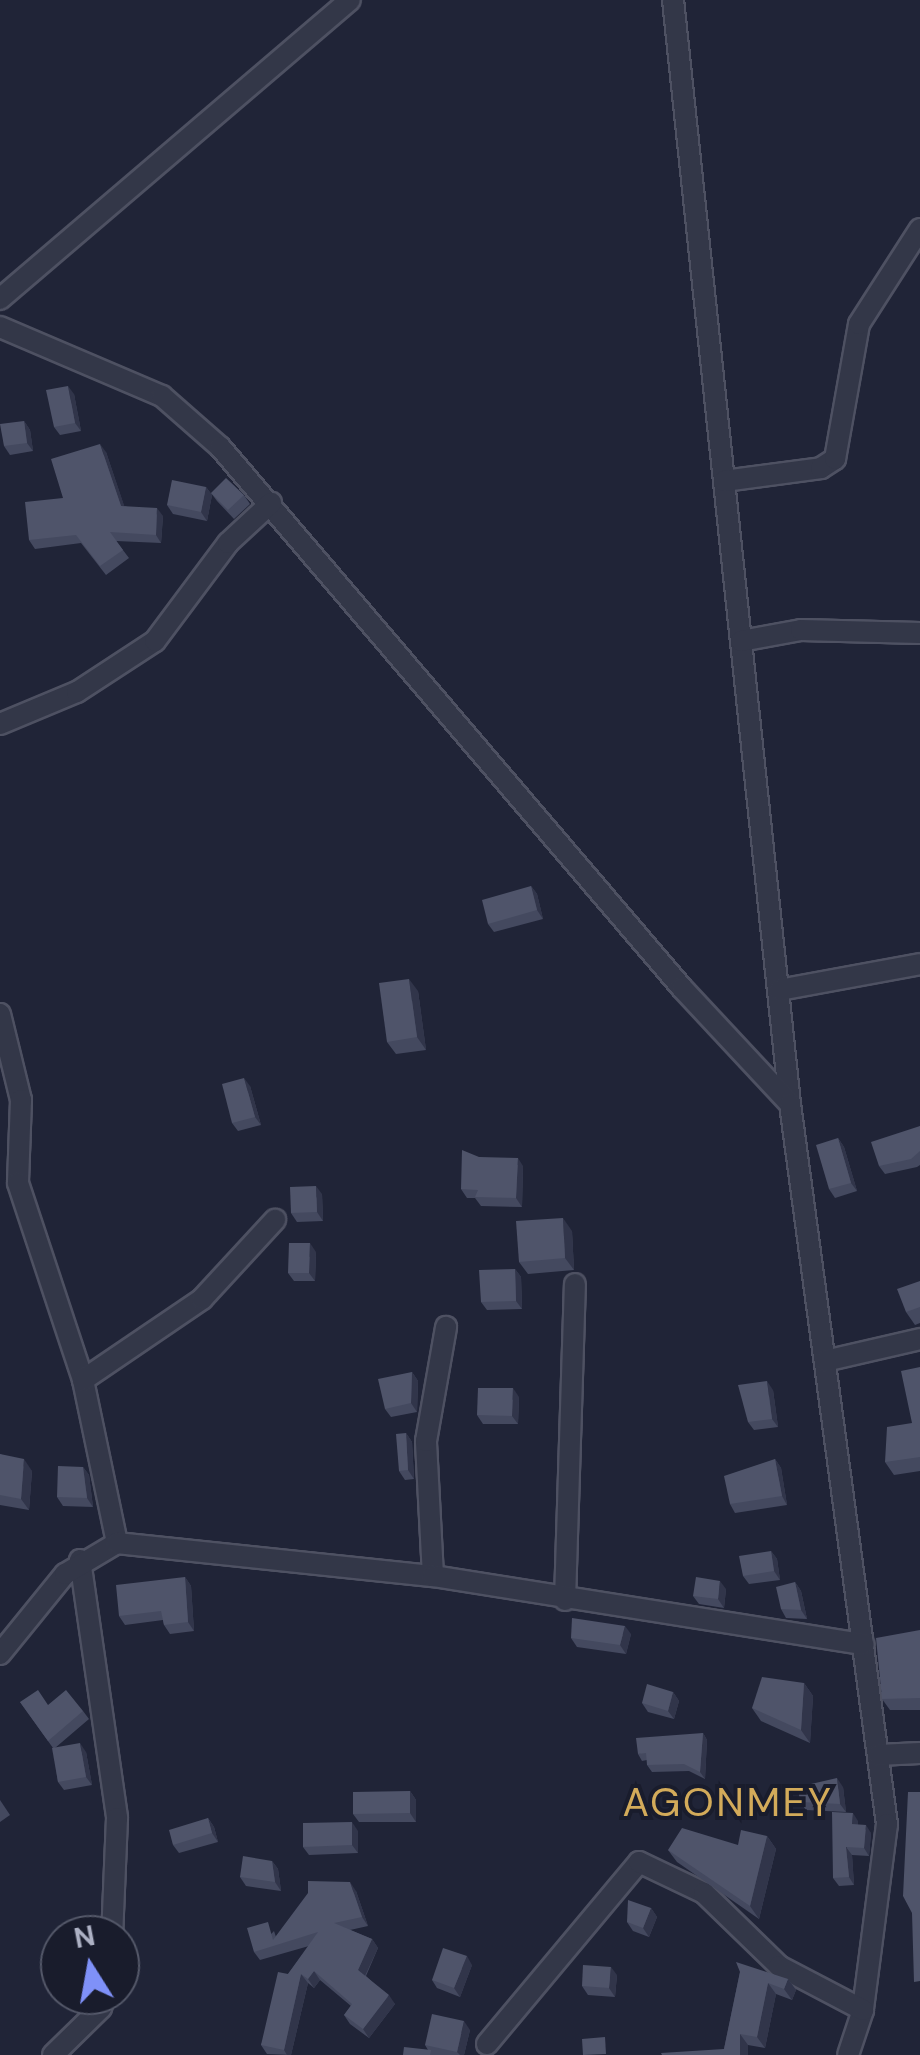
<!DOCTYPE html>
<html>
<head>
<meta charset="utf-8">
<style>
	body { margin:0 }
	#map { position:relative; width:920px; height:2055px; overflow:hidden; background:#202437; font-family:"DM Sans",sans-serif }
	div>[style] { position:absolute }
	.roads { filter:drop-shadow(2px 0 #4e5162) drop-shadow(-2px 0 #4e5162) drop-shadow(0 2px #4e5162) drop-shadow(0 -2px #4e5162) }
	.minor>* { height:20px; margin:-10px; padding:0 10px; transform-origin:10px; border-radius:10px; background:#333748 }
	.wall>* { inset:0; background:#44495f }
	.shaded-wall>* { inset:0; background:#31354a }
	.building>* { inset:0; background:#4f546a }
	span { translate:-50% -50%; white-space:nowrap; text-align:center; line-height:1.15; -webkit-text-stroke:8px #191c2c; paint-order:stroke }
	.quarter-label { font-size:40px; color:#d3ab5a; letter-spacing:2.5px }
	.north { position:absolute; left:40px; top:1915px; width:100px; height:100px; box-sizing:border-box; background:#191c2c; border:2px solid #545869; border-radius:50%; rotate:349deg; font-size:28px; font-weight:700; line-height:40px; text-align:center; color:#adb1c4 }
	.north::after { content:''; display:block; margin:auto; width:35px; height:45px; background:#7f91f8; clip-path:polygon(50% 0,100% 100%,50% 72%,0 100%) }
</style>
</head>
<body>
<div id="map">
	<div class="roads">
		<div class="minor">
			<div style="left:673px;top:0;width:1110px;rotate:83.95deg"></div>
			<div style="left:0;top:299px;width:460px;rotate:-40.5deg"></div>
			<div style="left:0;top:327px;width:176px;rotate:23.1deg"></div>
			<div style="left:162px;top:396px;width:77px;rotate:41.3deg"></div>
			<div style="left:220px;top:447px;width:711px;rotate:49.5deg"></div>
			<div style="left:682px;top:988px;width:158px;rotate:47deg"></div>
			<div style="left:790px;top:1104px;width:727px;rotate:82.33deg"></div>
			<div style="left:887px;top:1824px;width:188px;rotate:97.4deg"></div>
			<div style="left:863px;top:2010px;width:47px;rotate:108.4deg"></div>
			<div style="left:724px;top:481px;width:98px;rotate:-7.6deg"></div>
			<div style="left:821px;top:468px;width:17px;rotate:-33deg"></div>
			<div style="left:835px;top:459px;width:137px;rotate:-79.9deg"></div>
			<div style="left:859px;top:324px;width:113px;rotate:-57.3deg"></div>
			<div style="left:741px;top:641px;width:61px;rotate:-10.4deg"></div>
			<div style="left:801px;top:630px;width:119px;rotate:1.4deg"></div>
			<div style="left:0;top:724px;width:83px;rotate:-22.6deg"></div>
			<div style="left:77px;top:692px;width:93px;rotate:-33.2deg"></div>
			<div style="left:155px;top:641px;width:122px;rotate:-53.3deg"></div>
			<div style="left:228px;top:543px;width:59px;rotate:-42.9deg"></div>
			<div style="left:779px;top:990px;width:143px;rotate:-10.4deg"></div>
			<div style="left:0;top:1014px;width:89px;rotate:76.3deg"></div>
			<div style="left:21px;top:1100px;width:83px;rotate:92.1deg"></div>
			<div style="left:18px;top:1183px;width:207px;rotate:71.7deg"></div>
			<div style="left:83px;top:1380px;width:167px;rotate:78.2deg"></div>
			<div style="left:825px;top:1361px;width:98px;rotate:-13deg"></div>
			<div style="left:83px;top:1380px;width:144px;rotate:-34.2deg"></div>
			<div style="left:202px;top:1299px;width:108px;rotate:-47.3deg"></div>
			<div style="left:80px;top:1560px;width:261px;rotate:81.8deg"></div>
			<div style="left:117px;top:1818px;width:117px;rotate:92.4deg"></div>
			<div style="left:433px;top:1576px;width:135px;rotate:-93deg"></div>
			<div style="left:426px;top:1441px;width:116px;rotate:-80deg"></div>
			<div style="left:565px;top:1600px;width:316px;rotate:-88.2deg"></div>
			<div style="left:0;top:1654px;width:103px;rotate:-50.9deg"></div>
			<div style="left:65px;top:1574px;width:61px;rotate:-30.8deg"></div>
			<div style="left:117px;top:1543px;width:318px;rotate:6deg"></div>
			<div style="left:433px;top:1576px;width:436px;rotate:9deg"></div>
			<div style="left:878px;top:1755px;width:42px;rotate:-2.7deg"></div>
			<div style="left:487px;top:2044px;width:237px;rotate:-50.1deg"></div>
			<div style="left:639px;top:1862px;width:72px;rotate:25.5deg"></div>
			<div style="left:704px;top:1893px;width:105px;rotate:44.2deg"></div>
			<div style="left:779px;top:1966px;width:95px;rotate:27.6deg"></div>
			<div style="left:53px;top:2055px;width:67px;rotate:-44.4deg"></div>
			<div style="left:101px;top:2008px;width:14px;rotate:-73deg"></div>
		</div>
	</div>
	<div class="wall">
		<div style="clip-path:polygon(74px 394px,81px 431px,60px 435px,54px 427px)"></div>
		<div style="clip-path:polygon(24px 421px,30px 430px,33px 451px,10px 455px,4px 446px)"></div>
		<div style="clip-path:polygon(106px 452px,124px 506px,163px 516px,161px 543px,116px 541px,129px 558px,106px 575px,81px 543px,35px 549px,29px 540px,63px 498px)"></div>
		<div style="clip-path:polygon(206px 487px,212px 495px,207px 521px,173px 514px,167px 505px)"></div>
		<div style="clip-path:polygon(211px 493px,244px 495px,250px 504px,234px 519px,217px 501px)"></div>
		<div style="clip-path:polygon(531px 886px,537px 894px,543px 919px,494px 932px,488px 924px)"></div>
		<div style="clip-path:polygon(418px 991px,426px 1050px,396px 1054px,387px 1042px)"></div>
		<div style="clip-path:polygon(250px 1086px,261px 1125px,238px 1131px,232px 1123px)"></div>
		<div style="clip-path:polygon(920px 1126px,920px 1165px,917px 1167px,885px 1174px,879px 1166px)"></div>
		<div style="clip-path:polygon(838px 1138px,844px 1147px,857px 1191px,835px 1198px,829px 1189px)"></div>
		<div style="clip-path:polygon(479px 1157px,523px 1166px,522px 1207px,481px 1206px,475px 1198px,467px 1198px,461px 1189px)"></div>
		<div style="clip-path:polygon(322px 1194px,323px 1221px,297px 1222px,291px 1213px)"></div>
		<div style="clip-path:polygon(572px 1231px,574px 1270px,528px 1274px,519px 1262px)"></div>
		<div style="clip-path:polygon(316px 1252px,315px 1281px,294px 1281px,288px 1273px)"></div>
		<div style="clip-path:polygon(515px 1269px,521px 1277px,522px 1309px,487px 1310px,481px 1302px)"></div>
		<div style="clip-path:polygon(920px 1281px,920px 1323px,915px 1325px,906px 1312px)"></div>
		<div style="clip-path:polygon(920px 1367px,920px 1471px,894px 1475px,885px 1462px,912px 1423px)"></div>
		<div style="clip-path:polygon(412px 1372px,418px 1381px,417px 1412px,391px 1417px,385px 1409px)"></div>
		<div style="clip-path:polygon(773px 1390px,778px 1427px,754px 1430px,748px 1422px)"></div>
		<div style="clip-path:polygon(519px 1397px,518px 1424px,483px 1424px,477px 1415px)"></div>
		<div style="clip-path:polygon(406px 1433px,412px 1442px,414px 1479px,405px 1480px,399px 1471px)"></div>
		<div style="clip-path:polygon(0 1454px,32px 1471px,29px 1510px,0 1505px)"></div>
		<div style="clip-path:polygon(775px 1459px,781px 1468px,787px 1505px,735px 1513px,730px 1504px)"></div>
		<div style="clip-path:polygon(83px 1467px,89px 1475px,93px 1507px,63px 1506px,57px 1497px)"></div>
		<div style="clip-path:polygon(771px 1551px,777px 1559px,780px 1580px,749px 1584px,743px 1576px)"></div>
		<div style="clip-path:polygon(185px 1577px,191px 1586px,194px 1631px,170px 1634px,164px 1625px,163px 1620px,125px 1625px,119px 1616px)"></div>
		<div style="clip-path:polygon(795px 1582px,801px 1591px,807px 1619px,786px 1618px,781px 1609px)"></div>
		<div style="clip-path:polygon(726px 1589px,724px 1608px,699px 1604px,693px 1596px)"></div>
		<div style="clip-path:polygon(920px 1630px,920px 1710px,890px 1710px,882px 1699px)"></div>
		<div style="clip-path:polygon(631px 1634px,626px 1654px,577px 1647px,571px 1638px)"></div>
		<div style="clip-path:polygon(804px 1683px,813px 1696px,810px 1743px,761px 1721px,752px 1708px)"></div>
		<div style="clip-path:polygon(673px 1692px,679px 1701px,674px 1719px,648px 1712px,642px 1703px)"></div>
		<div style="clip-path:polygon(20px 1702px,83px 1711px,89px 1719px,55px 1748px,86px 1752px,92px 1785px,64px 1790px,58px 1782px,53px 1748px)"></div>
		<div style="clip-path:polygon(703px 1733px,707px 1740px,705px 1779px,689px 1771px,652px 1772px,647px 1765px,647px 1760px,642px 1761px,638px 1754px)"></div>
		<div style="clip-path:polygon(843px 1787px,846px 1812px,806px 1810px,800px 1802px)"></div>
		<div style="clip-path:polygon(410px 1791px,416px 1800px,416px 1822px,359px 1822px,353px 1814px)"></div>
		<div style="clip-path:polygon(0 1800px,10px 1815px,0 1822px)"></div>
		<div style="clip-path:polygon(208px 1818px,214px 1827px,218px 1842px,179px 1853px,173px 1845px)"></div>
		<div style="clip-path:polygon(858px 1821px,858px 1825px,871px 1833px,869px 1856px,852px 1855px,854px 1885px,839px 1886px,833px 1878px)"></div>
		<div style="clip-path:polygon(358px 1831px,358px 1853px,309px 1855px,303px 1847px)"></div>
		<div style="clip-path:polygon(767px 1836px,776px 1849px,759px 1919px,677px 1862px,668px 1850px,738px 1845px)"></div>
		<div style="clip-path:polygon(272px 1861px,278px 1869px,281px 1891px,246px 1886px,240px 1877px)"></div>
		<div style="clip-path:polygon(356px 1891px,368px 1926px,350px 1930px,372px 1939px,378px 1948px,366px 1976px,395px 2004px,369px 2038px,350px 2024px,344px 2015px,351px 2006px,320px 1980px,314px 1988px,308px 1983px,291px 2055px,267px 2054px,261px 2045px,288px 1974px,309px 1946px,260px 1960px,254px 1952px,274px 1931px,276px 1937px)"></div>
		<div style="clip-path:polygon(651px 1908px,657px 1917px,649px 1937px,633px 1931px,627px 1922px)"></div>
		<div style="clip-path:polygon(472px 1965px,460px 1997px,437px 1988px,432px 1980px)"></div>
		<div style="clip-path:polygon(740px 1972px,788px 1979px,796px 1990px,792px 2000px,776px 1994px,765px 2048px,748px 2045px,724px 2049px)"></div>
		<div style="clip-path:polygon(617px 1975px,615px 1997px,588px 1995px,582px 1986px)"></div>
		<div style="clip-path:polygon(470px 2030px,464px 2055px,403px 2055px,428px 2050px,425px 2045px)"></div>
	</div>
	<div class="shaded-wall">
		<div style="clip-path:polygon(68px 386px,74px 394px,81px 431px,75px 423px)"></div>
		<div style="clip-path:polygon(24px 421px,30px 430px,33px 451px,27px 443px)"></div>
		<div style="clip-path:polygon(100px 444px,106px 452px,127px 514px,121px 506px)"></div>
		<div style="clip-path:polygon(206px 487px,212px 495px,207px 521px,201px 512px)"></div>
		<div style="clip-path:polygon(157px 508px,163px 516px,161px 543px,156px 535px)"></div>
		<div style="clip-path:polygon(531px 886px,537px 894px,543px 919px,537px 910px)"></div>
		<div style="clip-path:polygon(409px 979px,418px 991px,426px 1050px,417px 1037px)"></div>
		<div style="clip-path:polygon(244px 1078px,250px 1086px,261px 1125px,255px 1117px)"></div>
		<div style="clip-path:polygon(838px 1138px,844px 1147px,857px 1191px,851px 1183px)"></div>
		<div style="clip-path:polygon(518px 1158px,523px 1166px,522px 1207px,516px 1198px)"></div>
		<div style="clip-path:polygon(316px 1186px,322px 1194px,323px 1221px,317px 1212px)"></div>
		<div style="clip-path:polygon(563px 1218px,572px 1231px,574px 1270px,565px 1258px)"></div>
		<div style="clip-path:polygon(310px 1243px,316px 1252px,315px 1281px,309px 1273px)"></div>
		<div style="clip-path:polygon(515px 1269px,521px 1277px,522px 1309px,516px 1301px)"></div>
		<div style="clip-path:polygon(412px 1372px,418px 1381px,417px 1412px,411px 1403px)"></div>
		<div style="clip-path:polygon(767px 1381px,773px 1390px,778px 1427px,772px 1419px)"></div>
		<div style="clip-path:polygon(513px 1388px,519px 1397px,518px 1424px,512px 1416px)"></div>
		<div style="clip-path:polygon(406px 1433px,412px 1442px,414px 1479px,408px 1470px)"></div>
		<div style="clip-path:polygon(24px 1459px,32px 1471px,29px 1510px,21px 1499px)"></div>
		<div style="clip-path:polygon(775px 1459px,781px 1468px,787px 1505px,782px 1496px)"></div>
		<div style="clip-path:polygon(83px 1467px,89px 1475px,93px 1507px,87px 1498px)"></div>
		<div style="clip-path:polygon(771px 1551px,777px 1559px,780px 1580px,774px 1571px)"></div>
		<div style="clip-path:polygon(185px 1577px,191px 1586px,194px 1631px,188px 1622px)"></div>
		<div style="clip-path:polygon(720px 1581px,726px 1589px,724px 1608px,718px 1599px)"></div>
		<div style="clip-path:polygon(795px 1582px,801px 1591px,807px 1619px,801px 1610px)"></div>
		<div style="clip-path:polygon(625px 1626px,631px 1634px,626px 1654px,620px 1645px)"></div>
		<div style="clip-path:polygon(804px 1683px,813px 1696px,810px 1743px,801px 1730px)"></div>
		<div style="clip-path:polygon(673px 1692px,679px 1701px,674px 1719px,668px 1711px)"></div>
		<div style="clip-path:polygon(703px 1733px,707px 1740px,705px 1779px,700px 1772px)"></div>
		<div style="clip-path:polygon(80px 1743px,86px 1752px,92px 1785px,86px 1777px)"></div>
		<div style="clip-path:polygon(837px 1778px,843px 1787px,846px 1812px,840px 1804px)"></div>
		<div style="clip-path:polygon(410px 1791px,416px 1800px,416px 1822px,410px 1813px)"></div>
		<div style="clip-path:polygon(853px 1813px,858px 1821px,858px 1832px,852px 1824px)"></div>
		<div style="clip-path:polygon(208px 1818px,214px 1827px,218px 1842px,212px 1833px)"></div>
		<div style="clip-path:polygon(352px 1822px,358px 1831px,358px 1853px,352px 1845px)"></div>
		<div style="clip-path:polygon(866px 1825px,871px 1833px,869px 1856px,864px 1848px)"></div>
		<div style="clip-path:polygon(767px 1836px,776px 1849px,759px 1919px,750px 1906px)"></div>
		<div style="clip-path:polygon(846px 1847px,852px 1855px,854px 1885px,849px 1877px)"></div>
		<div style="clip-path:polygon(272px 1861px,278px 1869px,281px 1891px,275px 1882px)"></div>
		<div style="clip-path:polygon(350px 1882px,356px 1891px,368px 1926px,362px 1917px)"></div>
		<div style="clip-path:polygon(651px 1908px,657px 1917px,649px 1937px,643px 1928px)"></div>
		<div style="clip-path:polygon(372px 1939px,378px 1948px,364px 1978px,358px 1970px)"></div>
		<div style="clip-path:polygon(467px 1956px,472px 1965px,460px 1997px,454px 1988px)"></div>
		<div style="clip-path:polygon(611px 1967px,617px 1975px,615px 1997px,609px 1988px)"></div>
		<div style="clip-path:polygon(314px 1971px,320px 1980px,314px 1988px,308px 1979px)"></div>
		<div style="clip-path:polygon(301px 1974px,308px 1983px,291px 2055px,287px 2055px,284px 2050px)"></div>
		<div style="clip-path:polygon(788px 1979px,796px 1990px,792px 2000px,784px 1989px)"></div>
		<div style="clip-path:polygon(768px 1983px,776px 1994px,765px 2048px,757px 2037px)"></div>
		<div style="clip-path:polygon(389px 1995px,395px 2004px,369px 2038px,363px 2029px)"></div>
		<div style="clip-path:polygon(464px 2021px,470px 2030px,464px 2055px,460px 2055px,457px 2052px)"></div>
		<div style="clip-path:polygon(740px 2034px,748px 2045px,748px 2055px,740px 2055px)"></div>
	</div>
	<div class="building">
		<div style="clip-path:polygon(68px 386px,75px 423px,54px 427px,46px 390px)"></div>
		<div style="clip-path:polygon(24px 421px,27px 443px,4px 446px,0 424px)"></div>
		<div style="clip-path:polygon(100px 444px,121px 506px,157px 508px,156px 535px,110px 532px,123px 550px,100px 566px,76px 535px,29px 540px,25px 502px,63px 498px,51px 459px)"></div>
		<div style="clip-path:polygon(226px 478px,244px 495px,228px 510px,211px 493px)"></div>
		<div style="clip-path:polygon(172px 480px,206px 487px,201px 512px,167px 505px)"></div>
		<div style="clip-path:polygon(531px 886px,537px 910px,488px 924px,482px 900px)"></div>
		<div style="clip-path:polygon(409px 979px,417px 1037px,387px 1042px,379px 983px)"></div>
		<div style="clip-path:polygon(244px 1078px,255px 1117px,232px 1123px,222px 1084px)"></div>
		<div style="clip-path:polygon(920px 1126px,920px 1151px,911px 1159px,879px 1166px,871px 1142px)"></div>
		<div style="clip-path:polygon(838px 1138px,851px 1183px,829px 1189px,816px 1145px)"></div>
		<div style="clip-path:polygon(462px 1150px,479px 1157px,518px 1158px,516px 1198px,475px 1197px,478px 1190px,461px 1189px)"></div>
		<div style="clip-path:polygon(316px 1186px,317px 1212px,291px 1213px,290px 1187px)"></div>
		<div style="clip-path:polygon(563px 1218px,565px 1258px,519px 1262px,516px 1221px)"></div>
		<div style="clip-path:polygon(289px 1243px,310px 1243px,309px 1273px,288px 1273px)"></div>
		<div style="clip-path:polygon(515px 1269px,516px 1301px,481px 1302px,479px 1270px)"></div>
		<div style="clip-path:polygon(920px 1281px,920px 1307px,906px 1312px,897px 1289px)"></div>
		<div style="clip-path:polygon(920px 1367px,920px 1457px,885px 1462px,887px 1427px,912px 1423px,901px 1371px)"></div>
		<div style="clip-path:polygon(412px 1372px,411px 1403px,385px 1409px,378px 1379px)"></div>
		<div style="clip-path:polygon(767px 1381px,772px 1419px,748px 1422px,738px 1385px)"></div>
		<div style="clip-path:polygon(478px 1388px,513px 1388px,512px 1416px,477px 1415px)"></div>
		<div style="clip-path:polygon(406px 1433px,408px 1470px,399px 1471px,396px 1434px)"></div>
		<div style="clip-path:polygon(0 1454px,24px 1459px,21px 1499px,0 1495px)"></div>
		<div style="clip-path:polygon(775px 1459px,782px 1496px,730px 1504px,724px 1476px)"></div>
		<div style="clip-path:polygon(58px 1466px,83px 1467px,87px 1498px,57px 1497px)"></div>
		<div style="clip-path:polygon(771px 1551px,774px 1571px,743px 1576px,739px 1556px)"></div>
		<div style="clip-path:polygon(185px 1577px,188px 1622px,164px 1625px,161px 1611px,119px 1616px,116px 1585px)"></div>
		<div style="clip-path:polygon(696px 1577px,720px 1581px,718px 1599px,693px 1596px)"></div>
		<div style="clip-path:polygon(795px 1582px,801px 1610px,781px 1609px,776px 1587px)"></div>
		<div style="clip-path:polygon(572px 1618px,625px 1626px,620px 1645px,571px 1638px)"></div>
		<div style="clip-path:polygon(920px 1630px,920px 1698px,882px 1699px,876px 1638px)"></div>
		<div style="clip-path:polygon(762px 1677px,804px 1683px,801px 1730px,752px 1708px)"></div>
		<div style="clip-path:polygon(647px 1684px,673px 1692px,668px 1711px,642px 1703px)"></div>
		<div style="clip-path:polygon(38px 1690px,48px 1705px,66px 1690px,83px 1711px,48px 1741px,20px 1702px)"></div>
		<div style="clip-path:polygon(703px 1733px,700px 1772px,684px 1764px,647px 1765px,646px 1753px,638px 1754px,636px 1738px)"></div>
		<div style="clip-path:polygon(80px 1743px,86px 1777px,58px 1782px,52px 1748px)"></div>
		<div style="clip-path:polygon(837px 1778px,840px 1804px,800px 1802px,798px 1787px)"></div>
		<div style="clip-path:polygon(410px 1791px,410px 1813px,353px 1814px,353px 1792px)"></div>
		<div style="clip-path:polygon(908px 1792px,920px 1792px,920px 1981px,914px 1982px,912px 1913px,903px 1896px)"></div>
		<div style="clip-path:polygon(832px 1812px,853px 1813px,852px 1824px,866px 1825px,864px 1848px,846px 1847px,849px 1877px,833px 1878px)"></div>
		<div style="clip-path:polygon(208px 1818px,212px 1833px,173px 1845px,169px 1830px)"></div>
		<div style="clip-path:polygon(352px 1822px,352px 1845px,303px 1847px,303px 1823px)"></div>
		<div style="clip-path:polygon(682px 1828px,738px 1845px,741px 1830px,767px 1836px,750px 1906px,668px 1850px)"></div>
		<div style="clip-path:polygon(243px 1856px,272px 1861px,275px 1882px,240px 1877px)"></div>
		<div style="clip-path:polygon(308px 1881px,350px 1882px,362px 1917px,334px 1923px,372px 1939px,358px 1970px,389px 1995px,363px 2029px,344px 2015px,352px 2004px,314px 1971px,308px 1979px,301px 1974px,284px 2050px,261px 2045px,278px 1972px,288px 1974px,318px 1932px,254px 1952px,247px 1928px,268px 1922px,273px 1940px,308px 1893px)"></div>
		<div style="clip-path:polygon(628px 1900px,651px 1908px,643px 1928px,627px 1922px)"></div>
		<div style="clip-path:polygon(443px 1948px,467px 1956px,454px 1988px,432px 1980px)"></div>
		<div style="clip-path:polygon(736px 1962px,788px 1979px,784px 1989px,768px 1983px,757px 2037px,740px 2034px,740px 2055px,662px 2055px,661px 2053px,724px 2049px,740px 1972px)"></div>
		<div style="clip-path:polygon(583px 1965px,611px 1967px,609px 1988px,582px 1986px)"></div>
		<div style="clip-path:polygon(432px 2014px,464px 2021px,457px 2052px,425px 2045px)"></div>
		<div style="clip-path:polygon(605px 2037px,606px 2054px,583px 2055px,582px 2039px)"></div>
		<div style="clip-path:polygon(404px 2047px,431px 2050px,430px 2055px,403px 2055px)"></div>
	</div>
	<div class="quarter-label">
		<span style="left:728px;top:1802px">AGONMEY</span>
	</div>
	<div class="north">N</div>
</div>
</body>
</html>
